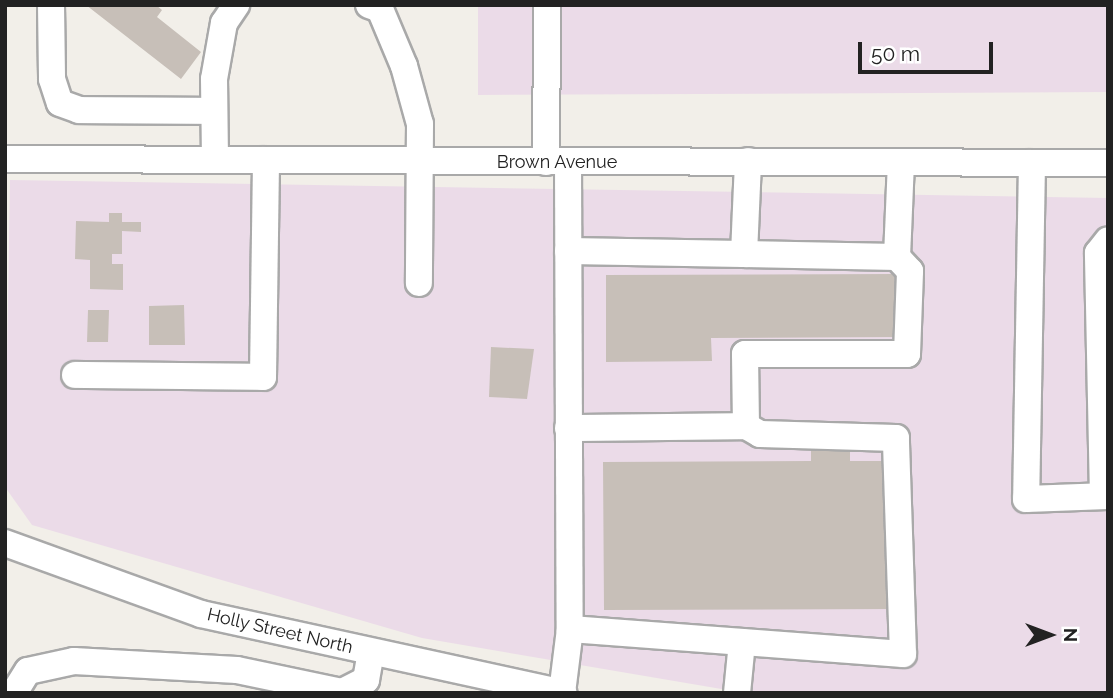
<!DOCTYPE html>
<html>
<head>
<meta charset="utf-8">
<style>
	body { margin:0 }
	#map { position:relative; width:1113px; height:698px; overflow:hidden; background:#f2efe9; font-family:Raleway,sans-serif }
	div>[style] { position:absolute }
	.industrial>* { inset:0; background:#ebdbe8 }
	.building>* { inset:0; background:#c7bfb8 }
	.roads { filter:drop-shadow(2px 0 #a9a9a9) drop-shadow(-2px 0 #a9a9a9) drop-shadow(0 2px #a9a9a9) drop-shadow(0 -2px #a9a9a9) }
	.minor>* { height:26px; margin:-13px; padding:0 13px; transform-origin:13px; border-radius:13px; background:#fff }
	span { translate:-50% -50%; white-space:nowrap; text-align:center; line-height:1.15; -webkit-text-stroke:5px #fff; paint-order:stroke }
	.street-label { font-size:18px; color:#222 }
	.frame { position:absolute; inset:0; border:7px solid #222; pointer-events:none }
	.north { position:absolute; left:1015px; top:600px; width:70px; height:70px; -webkit-text-stroke:5px #fff; paint-order:stroke; rotate:90deg; font-size:19px; font-weight:700; line-height:28px; text-align:center; color:#222 }
	.north::after { content:''; display:block; margin:auto; width:24px; height:32px; background:#222; clip-path:polygon(50% 0,100% 100%,50% 72%,0 100%) }
	.scale { position:absolute; left:858px; top:42px; width:135px; height:32px; box-sizing:border-box; border:4px solid #222; border-top:0; padding-left:9px; font-size:21px; line-height:24px; white-space:nowrap; color:#222; -webkit-text-stroke:5px #fff; paint-order:stroke }
</style>
</head>
<body>
<div id="map">
	<div class="industrial">
		<div style="clip-path:polygon(478px 5px,1108px 5px,1108px 92px,478px 95px)"></div>
		<div style="clip-path:polygon(10px 180px,1108px 198px,1108px 693px,745px 693px,422px 638px,32px 525px,5px 487px)"></div>
	</div>
	<div class="building">
		<div style="clip-path:polygon(86px 5px,156px 5px,162px 10px,157px 17px,201px 52px,181px 79px)"></div>
		<div style="clip-path:polygon(109px 213px,122px 213px,122px 222px,141px 222px,141px 232px,122px 231px,122px 254px,112px 254px,112px 264px,123px 264px,123px 290px,90px 289px,90px 260px,75px 259px,76px 221px,109px 222px)"></div>
		<div style="clip-path:polygon(896px 274px,897px 337px,711px 338px,712px 361px,606px 362px,606px 275px)"></div>
		<div style="clip-path:polygon(184px 305px,185px 345px,149px 345px,149px 306px)"></div>
		<div style="clip-path:polygon(88px 310px,109px 310px,108px 342px,87px 342px)"></div>
		<div style="clip-path:polygon(491px 347px,534px 349px,527px 399px,489px 397px)"></div>
		<div style="clip-path:polygon(850px 441px,850px 461px,894px 461px,895px 609px,604px 610px,603px 462px,811px 461px,811px 442px)"></div>
	</div>
	<div class="roads">
		<div class="minor">
			<div style="left:51px;top:5px;width:74px;rotate:89.2deg"></div>
			<div style="left:52px;top:79px;width:25px;rotate:72deg"></div>
			<div style="left:60px;top:103px;width:20px;rotate:20deg"></div>
			<div style="left:79px;top:110px;width:135px;rotate:0.4deg"></div>
			<div style="left:369px;top:5px;width:12px;rotate:20deg"></div>
			<div style="left:380px;top:9px;width:62px;rotate:67.2deg"></div>
			<div style="left:404px;top:66px;width:60px;rotate:74.6deg"></div>
			<div style="left:420px;top:124px;width:159px;rotate:90.4deg"></div>
			<div style="left:5px;top:159px;width:1103px;rotate:0.21deg"></div>
			<div style="left:215px;top:160px;width:81px;rotate:-90.7deg"></div>
			<div style="left:214px;top:79px;width:57px;rotate:-79.9deg"></div>
			<div style="left:224px;top:23px;width:22px;rotate:-56deg"></div>
			<div style="left:546px;top:162px;width:157px;rotate:-89.6deg"></div>
			<div style="left:568px;top:162px;width:467px;rotate:89.8deg"></div>
			<div style="left:570px;top:629px;width:334px;rotate:4.3deg"></div>
			<div style="left:903px;top:654px;width:216px;rotate:-91.9deg"></div>
			<div style="left:896px;top:438px;width:136px;rotate:-178.3deg"></div>
			<div style="left:760px;top:434px;width:16px;rotate:-150deg"></div>
			<div style="left:746px;top:426px;width:72px;rotate:-90.8deg"></div>
			<div style="left:745px;top:354px;width:162px"></div>
			<div style="left:907px;top:354px;width:83px;rotate:-87.9deg"></div>
			<div style="left:910px;top:271px;width:19px;rotate:-133deg"></div>
			<div style="left:897px;top:257px;width:153px;rotate:-178.9deg"></div>
			<div style="left:744px;top:254px;width:93px;rotate:-87.5deg"></div>
			<div style="left:1032px;top:163px;width:336px;rotate:91deg"></div>
			<div style="left:1026px;top:499px;width:82px;rotate:-2.1deg"></div>
			<div style="left:568px;top:251px;width:176px;rotate:1deg"></div>
			<div style="left:897px;top:257px;width:94px;rotate:-87.6deg"></div>
			<div style="left:75px;top:375px;width:188px;rotate:0.6deg"></div>
			<div style="left:263px;top:377px;width:217px;rotate:-89.2deg"></div>
			<div style="left:568px;top:428px;width:178px;rotate:-0.6deg"></div>
			<div style="left:1103px;top:496px;width:243px;rotate:-91.2deg"></div>
			<div style="left:1098px;top:253px;width:16px;rotate:-52deg"></div>
			<div style="left:5px;top:543px;width:208px;rotate:19.9deg"></div>
			<div style="left:201px;top:614px;width:371px;rotate:12.3deg"></div>
			<div style="left:14px;top:693px;width:26px;rotate:-58deg"></div>
			<div style="left:28px;top:671px;width:47px;rotate:-12.3deg"></div>
			<div style="left:74px;top:661px;width:163px;rotate:3.2deg"></div>
			<div style="left:237px;top:670px;width:107px;rotate:11.8deg"></div>
			<div style="left:342px;top:692px;width:27px;rotate:-27deg"></div>
			<div style="left:366px;top:680px;width:28px;rotate:-80deg"></div>
			<div style="left:562px;top:693px;width:64px;rotate:-82.9deg"></div>
			<div style="left:737px;top:693px;width:51px;rotate:-84.4deg"></div>
		</div>
	</div>
	<div class="street-label">
		<span style="left:557px;top:162px">Brown Avenue</span>
		<span style="left:280px;top:631px;rotate:13deg">Holly Street North</span>
	</div>
	<div class="frame"></div>
	<div class="north">N</div>
	<div class="scale">50 m</div>
</div>
</body>
</html>
